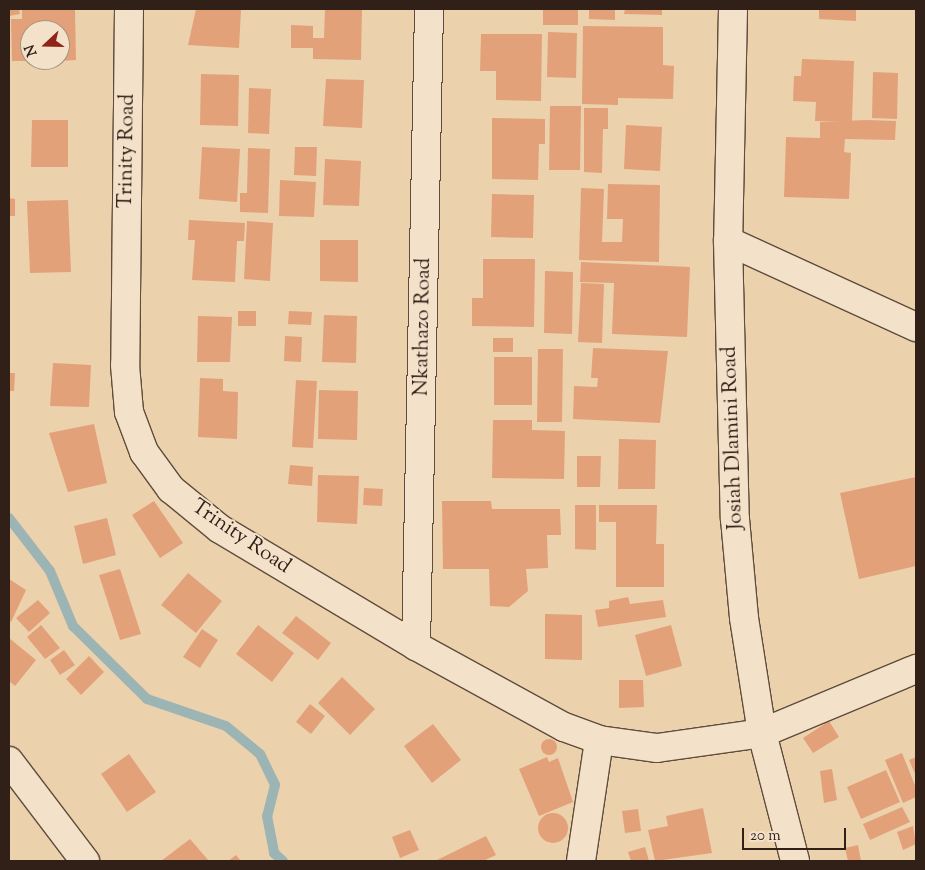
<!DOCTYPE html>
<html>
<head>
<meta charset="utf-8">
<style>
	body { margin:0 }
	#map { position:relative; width:925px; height:870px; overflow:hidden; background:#ecd1ad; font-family:"Sorts Mill Goudy",serif }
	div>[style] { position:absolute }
	.stream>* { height:10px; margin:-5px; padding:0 5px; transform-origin:5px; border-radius:5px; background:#9cb5b4 }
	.building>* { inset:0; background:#e3a17a }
	.round { border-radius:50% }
	.roads { filter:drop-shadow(1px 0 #5f4c3c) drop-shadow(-1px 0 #5f4c3c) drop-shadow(0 1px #5f4c3c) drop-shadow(0 -1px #5f4c3c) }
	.minor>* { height:28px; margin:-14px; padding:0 14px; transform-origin:14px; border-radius:14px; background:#f3e1ca }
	span { translate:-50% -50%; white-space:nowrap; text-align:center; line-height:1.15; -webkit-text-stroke:4px #f3e1ca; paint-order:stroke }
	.street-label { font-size:21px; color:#302017 }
	.frame { position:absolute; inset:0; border:10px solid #302017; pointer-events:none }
	.north { position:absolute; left:20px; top:20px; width:50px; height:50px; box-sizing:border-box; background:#f3e1ca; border:1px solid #a59482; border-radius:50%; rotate:249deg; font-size:14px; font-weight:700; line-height:20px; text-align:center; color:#302017 }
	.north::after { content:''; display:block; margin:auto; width:18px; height:22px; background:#8f2418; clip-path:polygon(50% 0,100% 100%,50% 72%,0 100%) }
	.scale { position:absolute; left:742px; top:828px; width:104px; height:22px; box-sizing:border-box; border:2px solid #302017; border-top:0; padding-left:6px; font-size:15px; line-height:18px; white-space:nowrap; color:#302017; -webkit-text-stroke:4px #f3e1ca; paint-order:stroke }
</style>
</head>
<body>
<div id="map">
	<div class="stream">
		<div style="left:9px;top:518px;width:67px;rotate:52.3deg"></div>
		<div style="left:50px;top:571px;width:60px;rotate:67.3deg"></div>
		<div style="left:73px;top:626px;width:104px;rotate:44.6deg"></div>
		<div style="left:147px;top:699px;width:83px;rotate:18.9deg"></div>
		<div style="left:226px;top:726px;width:44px;rotate:39.5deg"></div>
		<div style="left:260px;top:754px;width:34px;rotate:64deg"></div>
		<div style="left:275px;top:785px;width:32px;rotate:104deg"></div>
		<div style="left:267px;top:816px;width:38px;rotate:79deg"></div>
		<div style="left:274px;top:853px;width:12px;rotate:42deg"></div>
	</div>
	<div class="building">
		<div style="clip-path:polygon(9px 9px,19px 9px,20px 14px,9px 16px)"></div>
		<div style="clip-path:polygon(22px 9px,75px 9px,76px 60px,60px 61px,60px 30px,30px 30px,30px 61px,12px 61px,11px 19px,22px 19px)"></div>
		<div style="clip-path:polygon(196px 9px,241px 9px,239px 48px,188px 45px)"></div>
		<div style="clip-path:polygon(325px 9px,362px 9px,361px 60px,313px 59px,313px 48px,291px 48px,291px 25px,313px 26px,313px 38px,324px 38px)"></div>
		<div style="clip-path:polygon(543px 9px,578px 9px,578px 25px,543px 25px)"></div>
		<div style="clip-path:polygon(589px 9px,615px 9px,615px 20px,589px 19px)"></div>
		<div style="clip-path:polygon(625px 9px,662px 9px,662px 15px,624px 14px)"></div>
		<div style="clip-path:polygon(819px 9px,856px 9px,856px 21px,819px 19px)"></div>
		<div style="clip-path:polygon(583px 26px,663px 27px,663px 65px,674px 66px,673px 99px,618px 98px,618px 105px,582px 104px)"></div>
		<div style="clip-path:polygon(548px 32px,577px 33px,576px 78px,547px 77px)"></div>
		<div style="clip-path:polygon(481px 34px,542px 34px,541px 101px,496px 100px,496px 71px,480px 71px)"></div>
		<div style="clip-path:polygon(802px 59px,854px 61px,852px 122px,815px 121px,816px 102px,793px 101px,794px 76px,801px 76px)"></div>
		<div style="clip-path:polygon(873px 72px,898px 73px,897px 119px,872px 118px)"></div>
		<div style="clip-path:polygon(201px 74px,239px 75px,238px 126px,200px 125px)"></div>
		<div style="clip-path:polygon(326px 79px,364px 80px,362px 128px,323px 126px)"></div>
		<div style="clip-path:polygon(249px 88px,271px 89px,269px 134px,248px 133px)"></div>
		<div style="clip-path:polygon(550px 106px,581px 106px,580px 170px,549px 170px)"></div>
		<div style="clip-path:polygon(584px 108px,608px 108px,608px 129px,603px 129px,602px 173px,584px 172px)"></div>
		<div style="clip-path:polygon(492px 118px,545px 119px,545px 144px,539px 144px,538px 180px,492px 179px)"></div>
		<div style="clip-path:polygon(32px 120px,68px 120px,68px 167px,31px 167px)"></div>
		<div style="clip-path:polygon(867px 120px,896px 121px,895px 140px,845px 139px,844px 152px,851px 153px,849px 199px,784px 197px,786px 137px,820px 138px,820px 122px)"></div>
		<div style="clip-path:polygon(626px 125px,662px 127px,660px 171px,624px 169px)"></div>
		<div style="clip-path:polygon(202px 147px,240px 149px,237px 202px,199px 199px)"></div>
		<div style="clip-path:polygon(295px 147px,317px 147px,316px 176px,294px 175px)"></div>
		<div style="clip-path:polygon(248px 148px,270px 149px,268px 213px,240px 212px,240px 193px,247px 193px)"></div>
		<div style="clip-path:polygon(325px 159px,361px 161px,359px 206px,323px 205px)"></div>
		<div style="clip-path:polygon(280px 180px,316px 182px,314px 217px,279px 216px)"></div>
		<div style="clip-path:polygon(608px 184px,660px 185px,659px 262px,579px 260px,581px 188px,604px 189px,602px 242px,622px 242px,623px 219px,607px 219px)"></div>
		<div style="clip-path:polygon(492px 194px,534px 195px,533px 238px,491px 237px)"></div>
		<div style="clip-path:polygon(9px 198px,15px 199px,15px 216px,9px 216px)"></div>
		<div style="clip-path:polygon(68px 200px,71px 272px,30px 273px,27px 201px)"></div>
		<div style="clip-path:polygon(189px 220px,245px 223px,244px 241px,237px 241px,235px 282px,192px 280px,195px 240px,188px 240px)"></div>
		<div style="clip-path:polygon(247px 221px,273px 223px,270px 281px,244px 279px)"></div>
		<div style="clip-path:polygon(320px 240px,358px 240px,358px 282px,320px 281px)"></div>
		<div style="clip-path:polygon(483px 259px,535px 259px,534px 327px,472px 326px,472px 298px,483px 298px)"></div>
		<div style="clip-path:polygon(581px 262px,690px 267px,687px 337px,612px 334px,614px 283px,580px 282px)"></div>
		<div style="clip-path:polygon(545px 271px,573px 272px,572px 334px,544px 333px)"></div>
		<div style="clip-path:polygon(581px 283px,604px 284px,602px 343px,578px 342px)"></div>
		<div style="clip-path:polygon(238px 311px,256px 311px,256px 326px,238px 326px)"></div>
		<div style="clip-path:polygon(289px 311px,312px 312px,311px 325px,288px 324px)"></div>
		<div style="clip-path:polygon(324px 315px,357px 316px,356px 363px,322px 362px)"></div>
		<div style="clip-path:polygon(198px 316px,232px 317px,230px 362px,197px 362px)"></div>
		<div style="clip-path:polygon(285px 336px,302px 337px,301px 362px,284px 361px)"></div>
		<div style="clip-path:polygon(493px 338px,513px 338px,513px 352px,493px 352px)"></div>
		<div style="clip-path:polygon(593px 348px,668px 351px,660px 423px,573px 419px,574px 386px,597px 387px,598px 378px,591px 378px)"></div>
		<div style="clip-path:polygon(538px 349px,563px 349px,562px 422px,537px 422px)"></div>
		<div style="clip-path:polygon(494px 357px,532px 357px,532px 405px,494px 405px)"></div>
		<div style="clip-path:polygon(53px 363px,91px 365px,89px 407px,50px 406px)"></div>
		<div style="clip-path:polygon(9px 373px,15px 373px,14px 391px,9px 391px)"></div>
		<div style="clip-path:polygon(200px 378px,223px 379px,223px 391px,238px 392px,237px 439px,198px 437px)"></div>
		<div style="clip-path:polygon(296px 380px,317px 381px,313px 448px,292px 447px)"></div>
		<div style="clip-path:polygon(319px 390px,358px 391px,357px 440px,318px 439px)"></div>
		<div style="clip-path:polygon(493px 420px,532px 420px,532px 430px,565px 431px,564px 479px,492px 478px)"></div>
		<div style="clip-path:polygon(94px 424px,107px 483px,68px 492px,49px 433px)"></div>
		<div style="clip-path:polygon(619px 439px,656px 440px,655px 489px,618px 489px)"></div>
		<div style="clip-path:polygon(577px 456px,601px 456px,600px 487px,577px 487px)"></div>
		<div style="clip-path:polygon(290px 465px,313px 467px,312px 486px,288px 484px)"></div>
		<div style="clip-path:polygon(318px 475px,359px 476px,357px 524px,317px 522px)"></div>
		<div style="clip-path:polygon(916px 477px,916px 566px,859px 579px,840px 493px)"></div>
		<div style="clip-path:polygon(364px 488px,383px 489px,382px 506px,363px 505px)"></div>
		<div style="clip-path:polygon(154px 501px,183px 543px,160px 558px,132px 515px)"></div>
		<div style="clip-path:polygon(442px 501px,491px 501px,492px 509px,560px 509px,561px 535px,547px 535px,548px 568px,526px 569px,528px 591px,509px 607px,490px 606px,489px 569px,443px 569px)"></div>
		<div style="clip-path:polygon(575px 505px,596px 505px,596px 550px,575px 549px)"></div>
		<div style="clip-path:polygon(599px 505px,657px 505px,656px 544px,664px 544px,664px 587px,616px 587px,616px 522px,599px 522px)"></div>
		<div style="clip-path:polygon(107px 518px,116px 555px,83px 564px,74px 526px)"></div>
		<div style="clip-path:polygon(120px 569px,141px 634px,120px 640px,99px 575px)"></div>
		<div style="clip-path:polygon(188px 573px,222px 601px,196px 633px,161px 605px)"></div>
		<div style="clip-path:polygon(9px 579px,26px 590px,11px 622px,9px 620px)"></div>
		<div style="clip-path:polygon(628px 597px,630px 604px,663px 600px,666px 617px,598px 627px,595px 610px,609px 608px,609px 601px)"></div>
		<div style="clip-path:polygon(38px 600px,50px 613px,29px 632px,16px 618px)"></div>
		<div style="clip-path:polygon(545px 614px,582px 615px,582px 660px,545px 659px)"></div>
		<div style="clip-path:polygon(296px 616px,331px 643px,318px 660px,282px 633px)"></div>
		<div style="clip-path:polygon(41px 625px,60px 648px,45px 659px,27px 637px)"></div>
		<div style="clip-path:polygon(258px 625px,294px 653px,272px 682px,236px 654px)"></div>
		<div style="clip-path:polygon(671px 625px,682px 666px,646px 676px,635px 635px)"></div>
		<div style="clip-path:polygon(202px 629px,218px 640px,200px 668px,183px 657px)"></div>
		<div style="clip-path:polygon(9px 638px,36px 660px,15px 686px,9px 681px)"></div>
		<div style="clip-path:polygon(64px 650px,75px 665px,60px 675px,50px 660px)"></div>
		<div style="clip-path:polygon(89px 656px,104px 672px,81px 695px,66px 679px)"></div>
		<div style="clip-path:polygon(342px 677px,375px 709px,350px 735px,318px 703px)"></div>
		<div style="clip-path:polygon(619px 680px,643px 680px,644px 707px,619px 708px)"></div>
		<div style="clip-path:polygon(310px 704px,325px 716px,311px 734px,296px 722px)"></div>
		<div style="clip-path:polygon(829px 721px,839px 737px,813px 753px,803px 738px)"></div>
		<div style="clip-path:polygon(433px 724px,461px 760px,432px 783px,404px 746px)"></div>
		<div class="round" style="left:541px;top:739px;width:16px;height:16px"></div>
		<div style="clip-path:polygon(902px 753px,916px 788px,916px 797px,903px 803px,885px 760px)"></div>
		<div style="clip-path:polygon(129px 754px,156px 792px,127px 812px,101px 774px)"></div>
		<div style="clip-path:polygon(547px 757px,549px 762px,558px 758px,573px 802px,539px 816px,519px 769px)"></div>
		<div style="clip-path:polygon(916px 757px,916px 776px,909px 760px)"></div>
		<div style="clip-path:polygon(832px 769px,837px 800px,824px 803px,820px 771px)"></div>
		<div style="clip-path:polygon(886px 770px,900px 802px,861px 819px,847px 787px)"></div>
		<div style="clip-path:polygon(902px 807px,910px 822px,870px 840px,863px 824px)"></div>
		<div style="clip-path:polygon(703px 808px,712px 853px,655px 861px,648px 830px,668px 826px,666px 816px)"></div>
		<div style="clip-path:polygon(638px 809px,641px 831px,625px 833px,622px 811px)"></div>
		<div class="round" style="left:538px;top:813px;width:30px;height:30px"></div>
		<div style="clip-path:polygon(913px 826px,916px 844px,903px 850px,897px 832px)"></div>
		<div style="clip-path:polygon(410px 830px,419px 850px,400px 858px,392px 837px)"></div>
		<div style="clip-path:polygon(486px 836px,496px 855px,483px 861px,435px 861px)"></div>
		<div style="clip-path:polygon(190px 839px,209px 861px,161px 861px)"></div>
		<div style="clip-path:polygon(858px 845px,861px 861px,848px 861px,845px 848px)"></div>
		<div style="clip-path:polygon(645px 847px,649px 861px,631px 861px,628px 852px)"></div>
		<div style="clip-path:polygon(236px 855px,241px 861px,228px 861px)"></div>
	</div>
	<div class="roads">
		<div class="minor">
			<div style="left:129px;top:9px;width:356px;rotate:90.6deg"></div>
			<div style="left:125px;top:365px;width:47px;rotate:85.1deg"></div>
			<div style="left:129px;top:412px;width:43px;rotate:69.4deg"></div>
			<div style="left:144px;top:452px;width:46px;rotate:53.9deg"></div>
			<div style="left:171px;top:489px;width:63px;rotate:39.2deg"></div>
			<div style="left:220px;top:529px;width:228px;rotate:30.8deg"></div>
			<div style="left:416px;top:646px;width:169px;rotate:28.7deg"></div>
			<div style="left:564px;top:727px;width:37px;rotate:20deg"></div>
			<div style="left:599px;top:740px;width:59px;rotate:7.9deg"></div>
			<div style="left:657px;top:748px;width:106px;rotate:-8.1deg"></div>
			<div style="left:762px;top:733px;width:167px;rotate:-22.6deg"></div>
			<div style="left:733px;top:9px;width:232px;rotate:91.2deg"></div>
			<div style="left:728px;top:241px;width:278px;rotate:88.6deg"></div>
			<div style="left:735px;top:519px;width:99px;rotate:84.8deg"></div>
			<div style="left:744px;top:618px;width:116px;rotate:81.1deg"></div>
			<div style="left:762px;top:733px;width:132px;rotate:75.5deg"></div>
			<div style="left:728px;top:241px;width:207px;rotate:24.6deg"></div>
			<div style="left:416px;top:646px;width:637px;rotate:-88.83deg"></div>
			<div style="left:9px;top:761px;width:126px;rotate:52.8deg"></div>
			<div style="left:581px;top:861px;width:122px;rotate:-81.5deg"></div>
		</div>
	</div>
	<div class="street-label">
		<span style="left:127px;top:151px;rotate:-89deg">Trinity Road</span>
		<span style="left:423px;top:327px;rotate:-89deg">Nkathazo Road</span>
		<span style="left:733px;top:438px;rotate:-92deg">Josiah Dlamini Road</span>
		<span style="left:241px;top:537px;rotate:34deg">Trinity Road</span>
	</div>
	<div class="frame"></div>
	<div class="north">N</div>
	<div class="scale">20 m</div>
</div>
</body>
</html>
